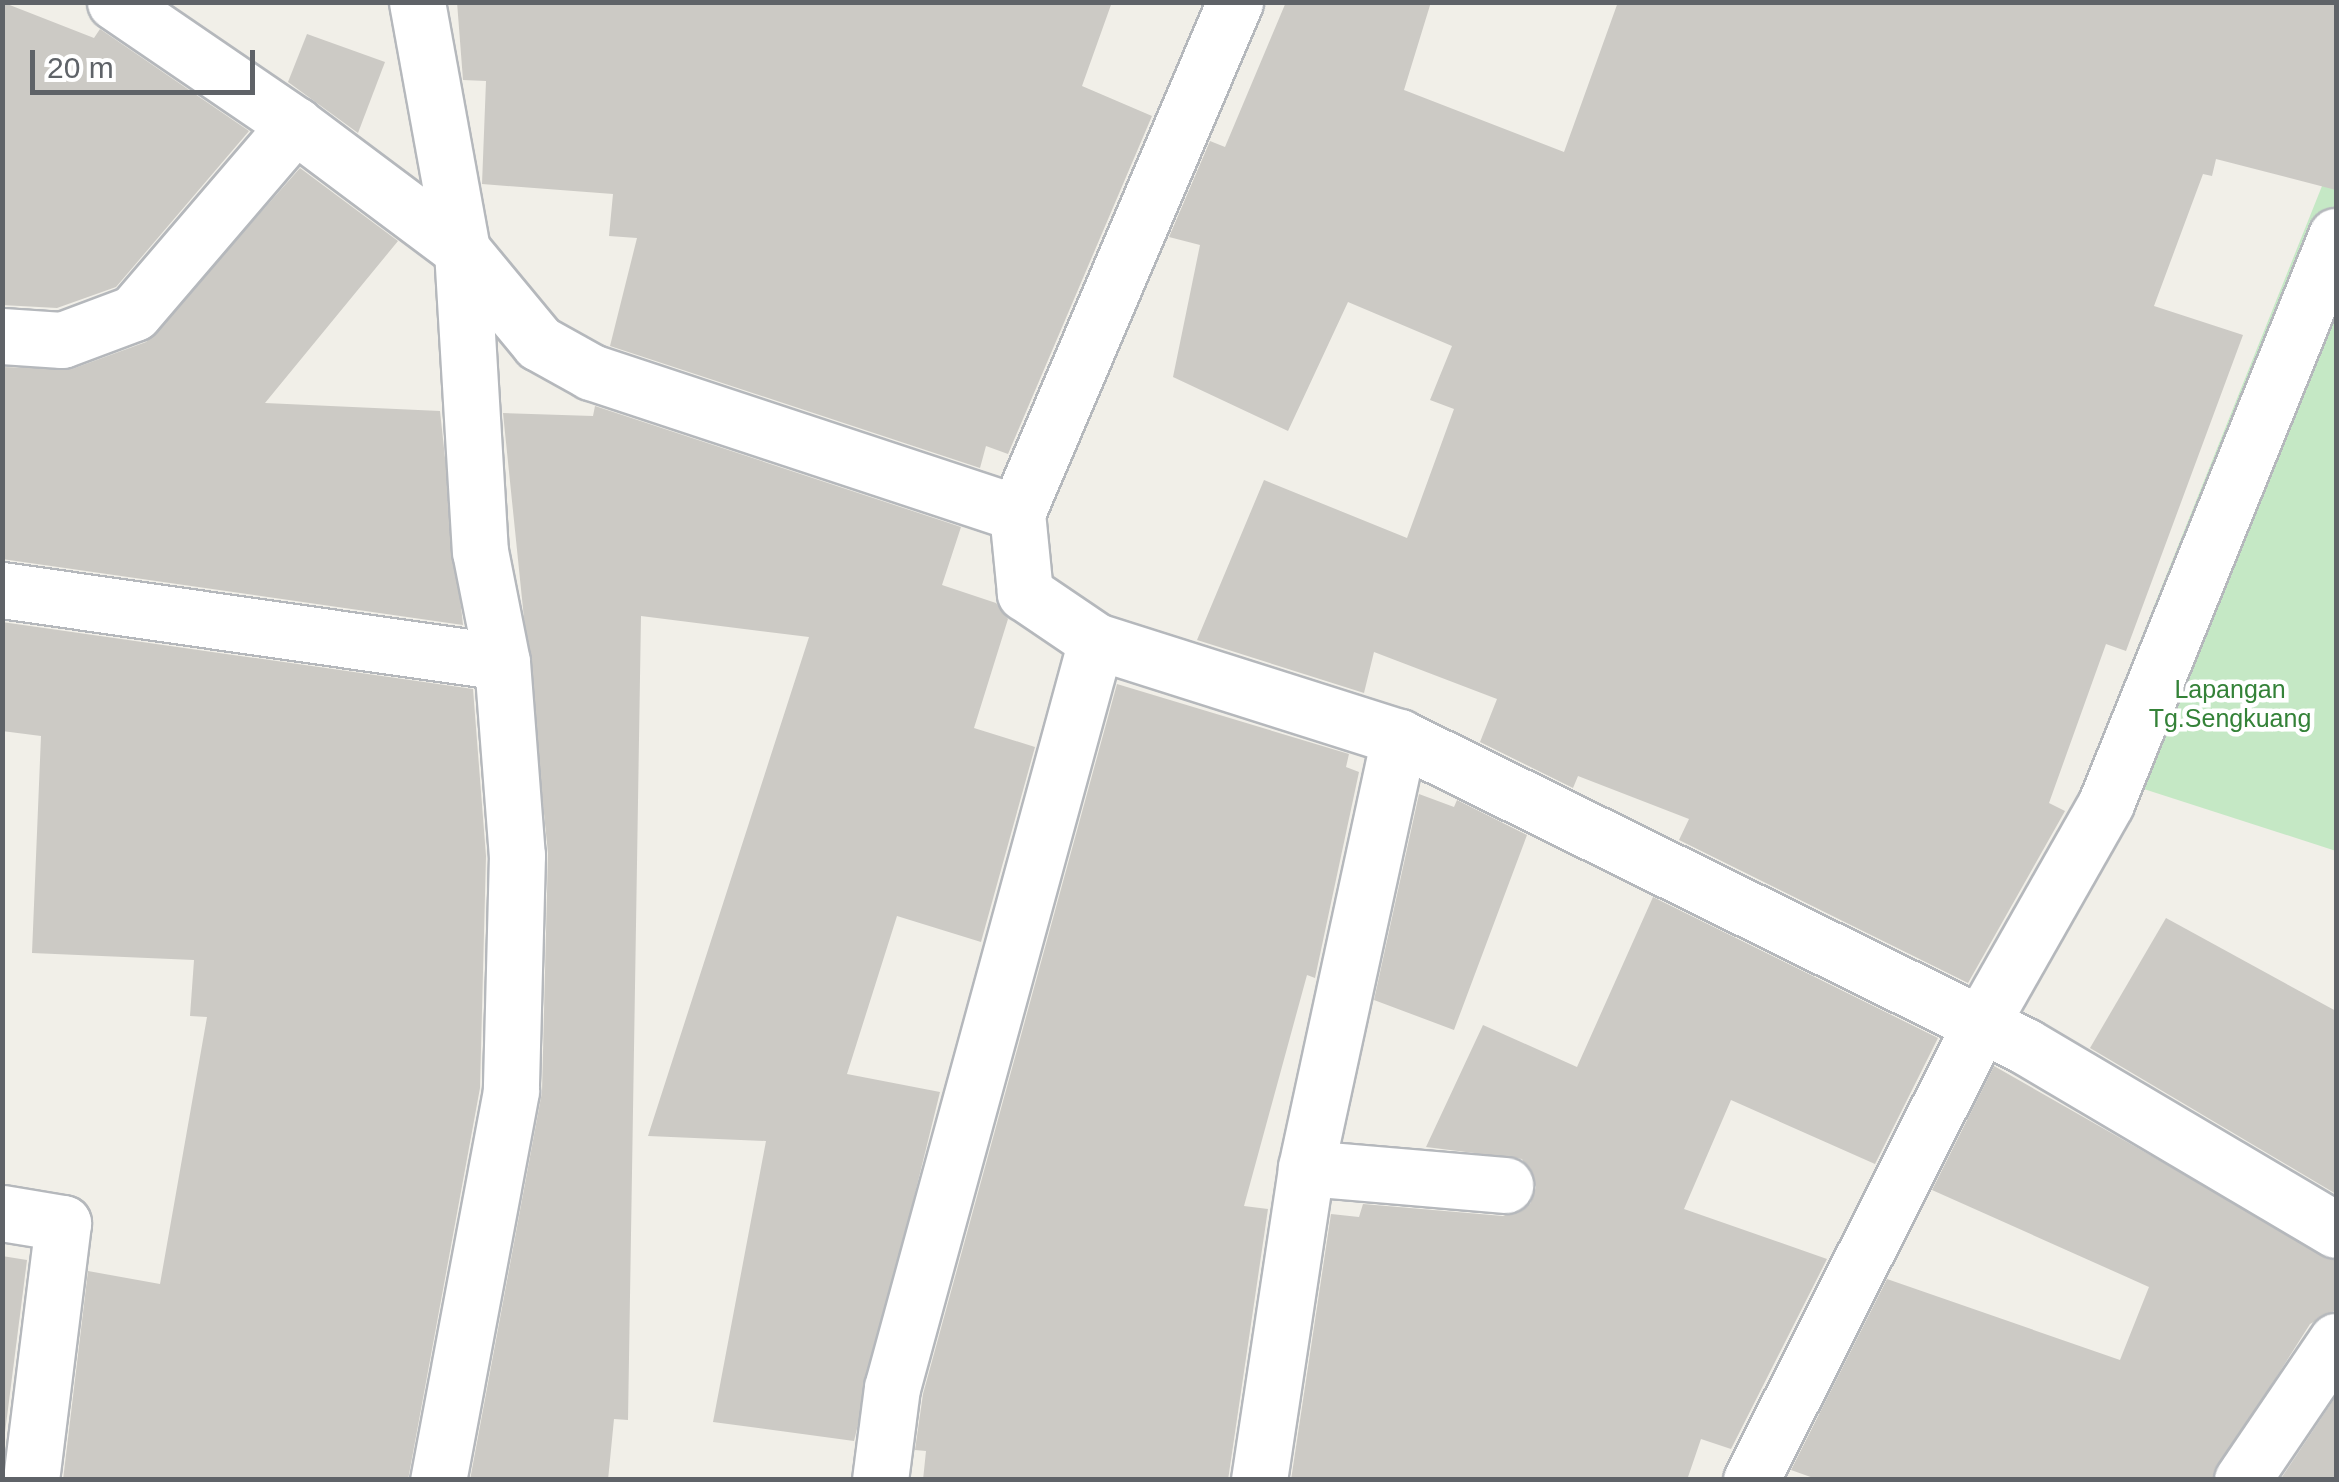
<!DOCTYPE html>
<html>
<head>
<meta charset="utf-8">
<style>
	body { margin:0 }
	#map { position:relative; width:2339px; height:1482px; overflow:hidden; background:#f1efe8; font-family:Arial,sans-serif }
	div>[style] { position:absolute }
	.green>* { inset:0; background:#c5e8c5 }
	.building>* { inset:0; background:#cccac5 }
	.roads { filter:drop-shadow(2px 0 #b5b8bc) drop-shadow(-2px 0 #b5b8bc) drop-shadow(0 2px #b5b8bc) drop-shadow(0 -2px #b5b8bc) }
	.minor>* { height:55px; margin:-27.5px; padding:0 27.5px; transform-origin:27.5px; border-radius:27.5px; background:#fff }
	span { translate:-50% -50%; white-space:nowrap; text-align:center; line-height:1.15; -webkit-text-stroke:9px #fff; paint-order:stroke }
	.park-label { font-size:25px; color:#348238 }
	.frame { position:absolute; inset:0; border:5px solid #5f6368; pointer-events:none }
	.scale { position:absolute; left:30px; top:50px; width:225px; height:45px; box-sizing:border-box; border:5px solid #5f6368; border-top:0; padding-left:12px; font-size:30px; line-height:35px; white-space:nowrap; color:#5f6368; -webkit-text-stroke:8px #fff; paint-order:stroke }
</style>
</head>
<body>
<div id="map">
	<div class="green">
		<div style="clip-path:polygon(2336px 151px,2336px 851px,2088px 771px)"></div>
	</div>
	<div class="building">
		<div style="clip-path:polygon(2px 2px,94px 38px,100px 29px,249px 131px,116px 287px,57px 308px,2px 305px)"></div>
		<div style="clip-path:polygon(457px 2px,1112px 2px,1082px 86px,1152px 116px,1008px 454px,986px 446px,980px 468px,610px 346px,637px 238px,609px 236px,613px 194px,482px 184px,486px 81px,463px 80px)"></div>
		<div style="clip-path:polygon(1286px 2px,1431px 2px,1404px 90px,1564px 152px,1618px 2px,2336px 2px,2336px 190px,2216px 159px,2212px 176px,2203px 174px,2154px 306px,2243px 335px,2126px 651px,2106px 644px,2049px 803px,2065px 811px,1968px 983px,1679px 840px,1689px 819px,1578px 776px,1573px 788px,1480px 742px,1497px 699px,1374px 652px,1364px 693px,1197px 640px,1264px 480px,1407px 538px,1454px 409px,1430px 400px,1452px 346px,1348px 302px,1288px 431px,1173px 377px,1200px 245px,1169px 237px,1210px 141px,1225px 147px)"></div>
		<div style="clip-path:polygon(307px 34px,385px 62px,358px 133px,288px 82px)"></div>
		<div style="clip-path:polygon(300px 168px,398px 241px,265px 403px,440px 411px,463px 625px,2px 559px,2px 367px,72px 369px,146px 342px)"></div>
		<div style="clip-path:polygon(595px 406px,961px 527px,942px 585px,996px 603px,1008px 619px,974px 728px,1035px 747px,981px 942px,897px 916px,847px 1074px,940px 1092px,854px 1441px,713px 1422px,766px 1141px,648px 1136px,809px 637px,641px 616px,628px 1420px,614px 1419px,608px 1480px,470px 1480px,542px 1092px,548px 853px,503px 413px,593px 416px)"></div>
		<div style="clip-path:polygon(2px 622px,473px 689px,486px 856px,480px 1088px,408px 1480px,63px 1480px,88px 1271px,160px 1284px,207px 1017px,190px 1016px,194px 960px,32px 953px,41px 736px,2px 731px)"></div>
		<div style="clip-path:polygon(1117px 684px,1349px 754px,1346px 767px,1359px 772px,1315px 978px,1307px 975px,1244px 1206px,1268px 1209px,1228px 1480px,923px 1480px,926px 1451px,915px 1450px,923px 1394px)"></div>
		<div style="clip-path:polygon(1419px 794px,1454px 807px,1457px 800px,1527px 835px,1454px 1030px,1374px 1000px)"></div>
		<div style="clip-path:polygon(1653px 897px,1938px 1038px,1875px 1164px,1731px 1100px,1684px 1209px,1827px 1259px,1731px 1449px,1701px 1439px,1687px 1480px,1291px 1480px,1331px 1214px,1359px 1217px,1363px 1204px,1503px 1216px,1530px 1204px,1536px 1187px,1522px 1159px,1426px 1147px,1483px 1025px,1577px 1067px)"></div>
		<div style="clip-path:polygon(2166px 918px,2336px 1011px,2336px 1194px,2090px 1048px)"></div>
		<div style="clip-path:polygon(1994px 1066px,2336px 1261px,2336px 1310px,2310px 1324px,2211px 1480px,1819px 1480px,1791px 1470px,1887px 1279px,2120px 1360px,2149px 1287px,1932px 1190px)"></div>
		<div style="clip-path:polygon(2px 1256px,27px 1260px,2px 1456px)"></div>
		<div style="clip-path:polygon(2336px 1396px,2336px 1480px,2280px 1480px)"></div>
	</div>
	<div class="roads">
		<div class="minor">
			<div style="left:115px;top:2px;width:218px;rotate:34.3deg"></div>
			<div style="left:417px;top:2px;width:252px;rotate:79.7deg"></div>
			<div style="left:462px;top:250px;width:302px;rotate:86.6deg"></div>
			<div style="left:480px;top:551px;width:113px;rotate:78.8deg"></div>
			<div style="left:502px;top:662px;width:194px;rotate:85.6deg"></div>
			<div style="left:517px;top:855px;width:236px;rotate:91.5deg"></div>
			<div style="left:511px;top:1091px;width:396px;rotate:100.6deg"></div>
			<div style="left:2px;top:336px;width:60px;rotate:3.8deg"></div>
			<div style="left:62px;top:340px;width:77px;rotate:-20.6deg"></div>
			<div style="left:134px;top:313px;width:248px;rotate:-49.4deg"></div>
			<div style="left:295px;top:125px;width:209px;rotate:36.8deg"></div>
			<div style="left:462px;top:250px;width:121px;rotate:50.4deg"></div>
			<div style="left:539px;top:343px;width:60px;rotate:29.1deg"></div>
			<div style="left:591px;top:372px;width:449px;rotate:18.3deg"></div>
			<div style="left:2px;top:590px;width:505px;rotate:8.19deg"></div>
			<div style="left:1096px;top:641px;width:318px;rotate:17.6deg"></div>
			<div style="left:1399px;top:737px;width:698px;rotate:26.27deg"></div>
			<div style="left:2025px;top:1046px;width:361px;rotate:30.6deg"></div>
			<div style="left:1306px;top:1168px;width:441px;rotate:-77.8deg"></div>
			<div style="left:2px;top:1213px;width:62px;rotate:9.3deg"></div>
			<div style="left:63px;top:1223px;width:259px;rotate:97.1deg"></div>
			<div style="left:880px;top:1480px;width:93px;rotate:-82.6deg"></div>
			<div style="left:892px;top:1388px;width:774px;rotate:-74.73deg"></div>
			<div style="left:1096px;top:641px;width:86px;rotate:-145.9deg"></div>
			<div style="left:1025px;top:593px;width:80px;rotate:-95.7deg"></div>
			<div style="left:1017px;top:513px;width:556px;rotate:-66.9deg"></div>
			<div style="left:1259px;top:1480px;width:316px;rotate:-81.4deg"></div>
			<div style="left:1306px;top:1168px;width:200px;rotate:4.9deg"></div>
			<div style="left:1751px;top:1480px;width:507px;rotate:-63.28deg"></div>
			<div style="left:1979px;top:1027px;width:257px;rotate:-60.4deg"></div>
			<div style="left:2106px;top:803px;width:612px;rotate:-67.92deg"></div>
			<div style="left:2242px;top:1480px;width:168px;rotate:-55.9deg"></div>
		</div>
	</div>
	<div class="park-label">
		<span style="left:2230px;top:704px">Lapangan<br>Tg.Sengkuang</span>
	</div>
	<div class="frame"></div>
	<div class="scale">20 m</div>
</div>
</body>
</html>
